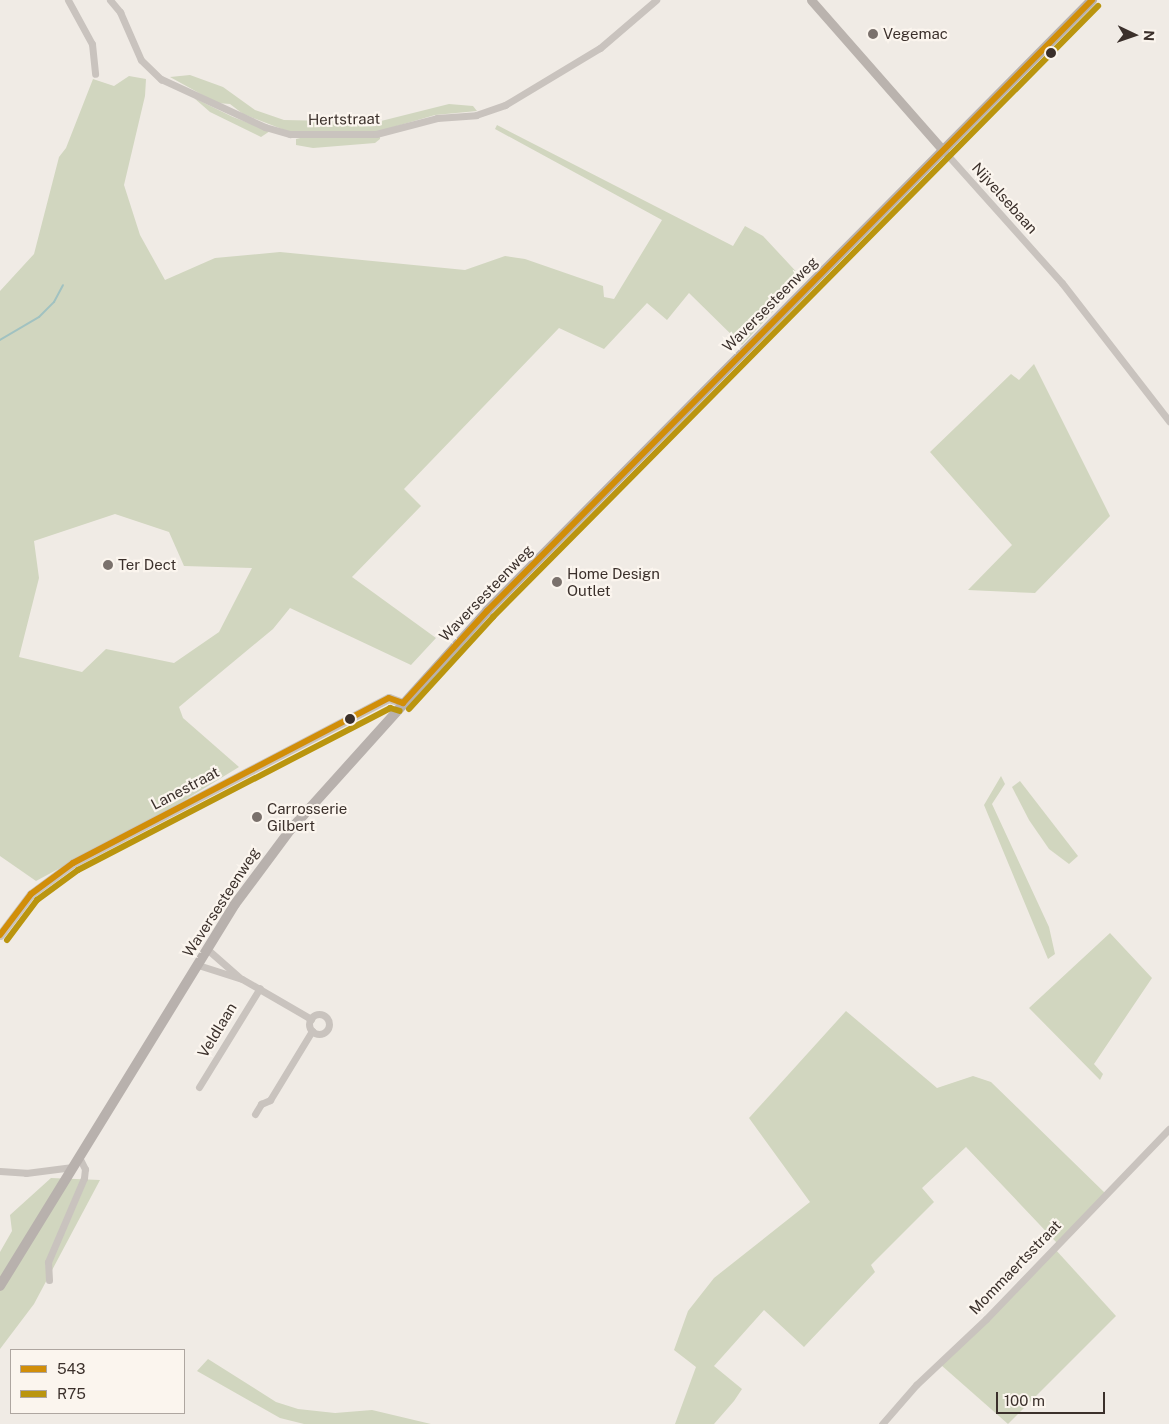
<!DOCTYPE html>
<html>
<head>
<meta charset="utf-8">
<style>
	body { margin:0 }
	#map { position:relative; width:1169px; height:1424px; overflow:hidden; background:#f0ebe5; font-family:"Public Sans",sans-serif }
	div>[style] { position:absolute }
	.green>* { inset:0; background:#d1d6bf }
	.stream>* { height:2px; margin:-1px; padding:0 1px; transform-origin:1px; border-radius:1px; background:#a1c2c1 }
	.minor>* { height:7px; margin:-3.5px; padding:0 3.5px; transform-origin:3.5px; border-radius:3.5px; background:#c9c3be }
	.minor>.ring { margin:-3.5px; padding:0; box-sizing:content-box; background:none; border:7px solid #c9c3be; border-radius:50% }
	.tertiary>* { height:9px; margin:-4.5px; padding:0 4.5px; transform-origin:4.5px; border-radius:4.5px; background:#c9c3be }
	.secondary>* { height:9px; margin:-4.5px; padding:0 4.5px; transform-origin:4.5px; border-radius:4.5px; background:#bab3ae }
	.primary>* { height:10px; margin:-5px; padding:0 5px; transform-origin:5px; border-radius:5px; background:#b8b1ad }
	.bus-1>* { height:6px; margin:-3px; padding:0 3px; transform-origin:3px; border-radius:3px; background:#d18e09 }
	.bus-2>* { height:6px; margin:-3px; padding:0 3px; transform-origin:3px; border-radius:3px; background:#ba950f }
	.dots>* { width:14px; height:14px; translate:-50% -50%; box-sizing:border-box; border:2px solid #fbf5ee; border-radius:50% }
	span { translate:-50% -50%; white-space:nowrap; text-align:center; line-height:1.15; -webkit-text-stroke:4.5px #fbf5ee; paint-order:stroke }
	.poi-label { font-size:15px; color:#3b302b }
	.left { translate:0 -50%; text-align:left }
	.street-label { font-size:15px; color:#3b302b }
	.legend { position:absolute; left:10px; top:1349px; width:175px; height:65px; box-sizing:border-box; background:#fbf5ee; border:1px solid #aea6a0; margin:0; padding:6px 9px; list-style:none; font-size:15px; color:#3b302b }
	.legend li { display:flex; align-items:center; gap:10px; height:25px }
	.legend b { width:25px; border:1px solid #aea6a0 }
	.north { position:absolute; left:1109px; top:10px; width:50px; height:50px; -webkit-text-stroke:4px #fbf5ee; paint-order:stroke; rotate:93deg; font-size:14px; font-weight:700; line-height:20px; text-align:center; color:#3b302b }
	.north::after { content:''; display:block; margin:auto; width:18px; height:22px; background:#3b302b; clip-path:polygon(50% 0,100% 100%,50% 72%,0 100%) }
	.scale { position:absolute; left:996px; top:1392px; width:109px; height:22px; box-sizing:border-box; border:2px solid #3b302b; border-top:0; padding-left:6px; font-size:15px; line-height:18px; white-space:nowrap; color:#3b302b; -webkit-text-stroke:4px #fbf5ee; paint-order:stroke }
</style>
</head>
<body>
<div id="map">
	<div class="green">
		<div style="clip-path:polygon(190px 75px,223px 87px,255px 110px,284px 120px,377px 122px,449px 104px,473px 106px,477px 111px,435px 115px,376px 132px,287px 131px,243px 114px,230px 104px,217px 103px,170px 77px)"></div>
		<div style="clip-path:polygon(evenodd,129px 76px,146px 79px,145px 96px,124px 185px,140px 235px,165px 280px,215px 258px,280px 252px,465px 270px,505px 256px,525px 259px,603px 286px,604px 297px,614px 299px,662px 220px,495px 129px,497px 125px,733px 246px,745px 226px,763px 236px,803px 279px,742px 345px,689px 293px,667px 320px,647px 303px,604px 349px,559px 328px,404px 489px,421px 506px,352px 577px,436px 638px,411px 665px,290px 608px,273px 629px,179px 707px,183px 718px,239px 767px,172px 808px,36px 881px,0 856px,0 291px,34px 254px,59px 157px,66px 148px,93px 79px,114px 86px,129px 76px,115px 514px,169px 532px,184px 566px,252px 568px,219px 632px,174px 663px,106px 649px,82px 672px,19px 657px,39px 578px,34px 541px,115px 514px)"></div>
		<div style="clip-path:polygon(194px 98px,233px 117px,270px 131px,261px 137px,210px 112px)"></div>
		<div style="clip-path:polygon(309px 136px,380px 137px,380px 139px,375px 143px,313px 148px,296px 145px,296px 139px)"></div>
		<div style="clip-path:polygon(1034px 364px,1110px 516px,1035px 593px,968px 590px,1012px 545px,930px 452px,1011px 374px,1019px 380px)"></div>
		<div style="clip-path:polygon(1001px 776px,1005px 784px,992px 804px,1049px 927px,1055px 954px,1048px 959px,984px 805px)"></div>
		<div style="clip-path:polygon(1020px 781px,1078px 856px,1069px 864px,1049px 849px,1029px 820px,1012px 787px)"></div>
		<div style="clip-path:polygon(1110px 933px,1152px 978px,1094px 1064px,1103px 1074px,1100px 1080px,1029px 1008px)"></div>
		<div style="clip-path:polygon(846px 1011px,937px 1088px,973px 1076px,991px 1082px,1106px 1194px,1057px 1243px,966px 1147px,922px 1188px,934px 1202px,871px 1265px,875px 1272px,804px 1347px,764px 1310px,714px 1366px,742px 1389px,734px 1401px,714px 1424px,675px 1424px,696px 1367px,674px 1350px,688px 1311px,714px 1278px,810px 1202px,749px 1118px)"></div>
		<div style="clip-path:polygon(51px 1178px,100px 1180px,34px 1304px,0 1349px,0 1252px,12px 1231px,10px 1215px)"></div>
		<div style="clip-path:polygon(1055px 1249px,1116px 1316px,1008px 1424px,941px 1365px)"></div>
		<div style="clip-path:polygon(208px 1359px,276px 1402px,298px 1409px,335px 1413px,372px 1410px,431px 1424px,304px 1424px,280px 1418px,197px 1371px)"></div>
	</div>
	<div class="stream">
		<div style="left:0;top:340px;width:45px;rotate:-30.5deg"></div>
		<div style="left:39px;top:317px;width:21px;rotate:-45deg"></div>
		<div style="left:54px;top:302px;width:19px;rotate:-62deg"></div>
	</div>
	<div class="minor">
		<div style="left:68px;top:0;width:50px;rotate:61.4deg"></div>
		<div style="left:92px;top:44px;width:30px;rotate:84deg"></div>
		<div style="left:110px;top:0;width:16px;rotate:50deg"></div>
		<div style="left:120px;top:12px;width:52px;rotate:66.4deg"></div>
		<div style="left:141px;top:60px;width:28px;rotate:44deg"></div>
		<div style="left:161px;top:79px;width:115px;rotate:24.8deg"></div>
		<div style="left:265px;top:127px;width:26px;rotate:16deg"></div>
		<div style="left:290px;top:134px;width:86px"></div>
		<div style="left:376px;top:134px;width:63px;rotate:-14.7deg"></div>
		<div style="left:437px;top:118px;width:39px;rotate:-4deg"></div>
		<div style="left:476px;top:115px;width:31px;rotate:-19deg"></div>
		<div style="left:505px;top:105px;width:111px;rotate:-31deg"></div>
		<div style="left:600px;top:48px;width:74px;rotate:-40.6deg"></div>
		<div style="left:943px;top:150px;width:178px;rotate:48.2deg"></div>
		<div style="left:1062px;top:283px;width:175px;rotate:52.2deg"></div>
		<div style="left:207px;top:949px;width:43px;rotate:41.2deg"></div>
		<div style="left:198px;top:965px;width:46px;rotate:17.7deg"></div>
		<div style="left:242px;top:979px;width:80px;rotate:30.1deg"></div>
		<div class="ring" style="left:309px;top:1014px;width:13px;height:13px"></div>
		<div style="left:199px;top:1087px;width:116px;rotate:-58.4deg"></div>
		<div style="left:255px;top:1114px;width:12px;rotate:-59deg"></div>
		<div style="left:261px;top:1104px;width:10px;rotate:-24deg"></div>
		<div style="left:270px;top:1100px;width:81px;rotate:-58.7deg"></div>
		<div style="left:0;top:1171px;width:26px;rotate:4deg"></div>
		<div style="left:26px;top:1173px;width:47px;rotate:-7.3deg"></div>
		<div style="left:49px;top:1280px;width:18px;rotate:-93deg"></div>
		<div style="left:48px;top:1262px;width:91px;rotate:-66.8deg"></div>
		<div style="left:84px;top:1178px;width:9px;rotate:-84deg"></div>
		<div style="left:85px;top:1169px;width:13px;rotate:-117deg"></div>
		<div style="left:882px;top:1424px;width:52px;rotate:-48.9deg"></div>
		<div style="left:916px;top:1385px;width:96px;rotate:-43.3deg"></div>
		<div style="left:986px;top:1319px;width:264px;rotate:-46.1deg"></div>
	</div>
	<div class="tertiary">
		<div style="left:0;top:935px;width:51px;rotate:-52.9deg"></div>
		<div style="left:31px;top:894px;width:52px;rotate:-36.4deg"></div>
		<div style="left:73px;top:863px;width:356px;rotate:-27.6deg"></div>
		<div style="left:389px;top:698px;width:15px;rotate:20deg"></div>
	</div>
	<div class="secondary">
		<div style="left:811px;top:0;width:200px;rotate:48.7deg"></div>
	</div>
	<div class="primary">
		<div style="left:0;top:1286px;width:448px;rotate:-58.4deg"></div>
		<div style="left:235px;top:904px;width:94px;rotate:-53.3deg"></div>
		<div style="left:291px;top:829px;width:293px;rotate:-48deg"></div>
		<div style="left:487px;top:611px;width:860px;rotate:-45.28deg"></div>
	</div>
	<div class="bus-1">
		<div style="left:403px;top:703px;width:125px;rotate:-47.6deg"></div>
		<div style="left:487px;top:611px;width:860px;rotate:-45.28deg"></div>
		<div style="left:0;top:935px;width:51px;rotate:-52.9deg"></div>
		<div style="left:31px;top:894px;width:52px;rotate:-36.4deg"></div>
		<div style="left:73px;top:863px;width:356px;rotate:-27.6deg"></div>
		<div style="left:389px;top:698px;width:15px;rotate:20deg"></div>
	</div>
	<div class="bus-2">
		<div style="left:409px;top:709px;width:125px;rotate:-47.6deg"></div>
		<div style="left:493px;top:617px;width:860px;rotate:-45.28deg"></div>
		<div style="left:7px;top:940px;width:50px;rotate:-53.1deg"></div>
		<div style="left:37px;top:900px;width:51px;rotate:-36.2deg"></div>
		<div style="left:78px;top:870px;width:352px;rotate:-27.4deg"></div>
		<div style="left:390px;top:708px;width:10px;rotate:17deg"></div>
	</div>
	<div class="dots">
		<div style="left:873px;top:34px;background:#7a716c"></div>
		<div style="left:1051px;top:53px;background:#3b302b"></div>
		<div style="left:108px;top:565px;background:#7a716c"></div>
		<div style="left:557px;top:582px;background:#7a716c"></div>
		<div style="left:350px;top:719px;background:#3b302b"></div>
		<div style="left:257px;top:817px;background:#7a716c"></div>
	</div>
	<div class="poi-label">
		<span class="left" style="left:883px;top:34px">Vegemac</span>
		<span class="left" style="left:118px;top:565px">Ter Dect</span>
		<span class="left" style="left:567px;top:582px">Home Design<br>Outlet</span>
		<span class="left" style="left:267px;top:817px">Carrosserie<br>Gilbert</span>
	</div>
	<div class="street-label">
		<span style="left:344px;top:119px;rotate:-1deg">Hertstraat</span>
		<span style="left:1005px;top:198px;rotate:48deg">Nijvelsebaan</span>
		<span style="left:770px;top:304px;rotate:-45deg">Waversesteenweg</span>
		<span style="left:486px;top:593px;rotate:-46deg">Waversesteenweg</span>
		<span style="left:185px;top:788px;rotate:-28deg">Lanestraat</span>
		<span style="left:221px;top:902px;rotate:-57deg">Waversesteenweg</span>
		<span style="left:217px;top:1030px;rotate:-59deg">Veldlaan</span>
		<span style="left:1015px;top:1267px;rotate:-46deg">Mommaertsstraat</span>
	</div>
	<ul class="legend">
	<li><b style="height:6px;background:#d18e09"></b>543</li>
	<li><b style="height:6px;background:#ba950f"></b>R75</li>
	</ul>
	<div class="north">N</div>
	<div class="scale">100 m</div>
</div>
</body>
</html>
